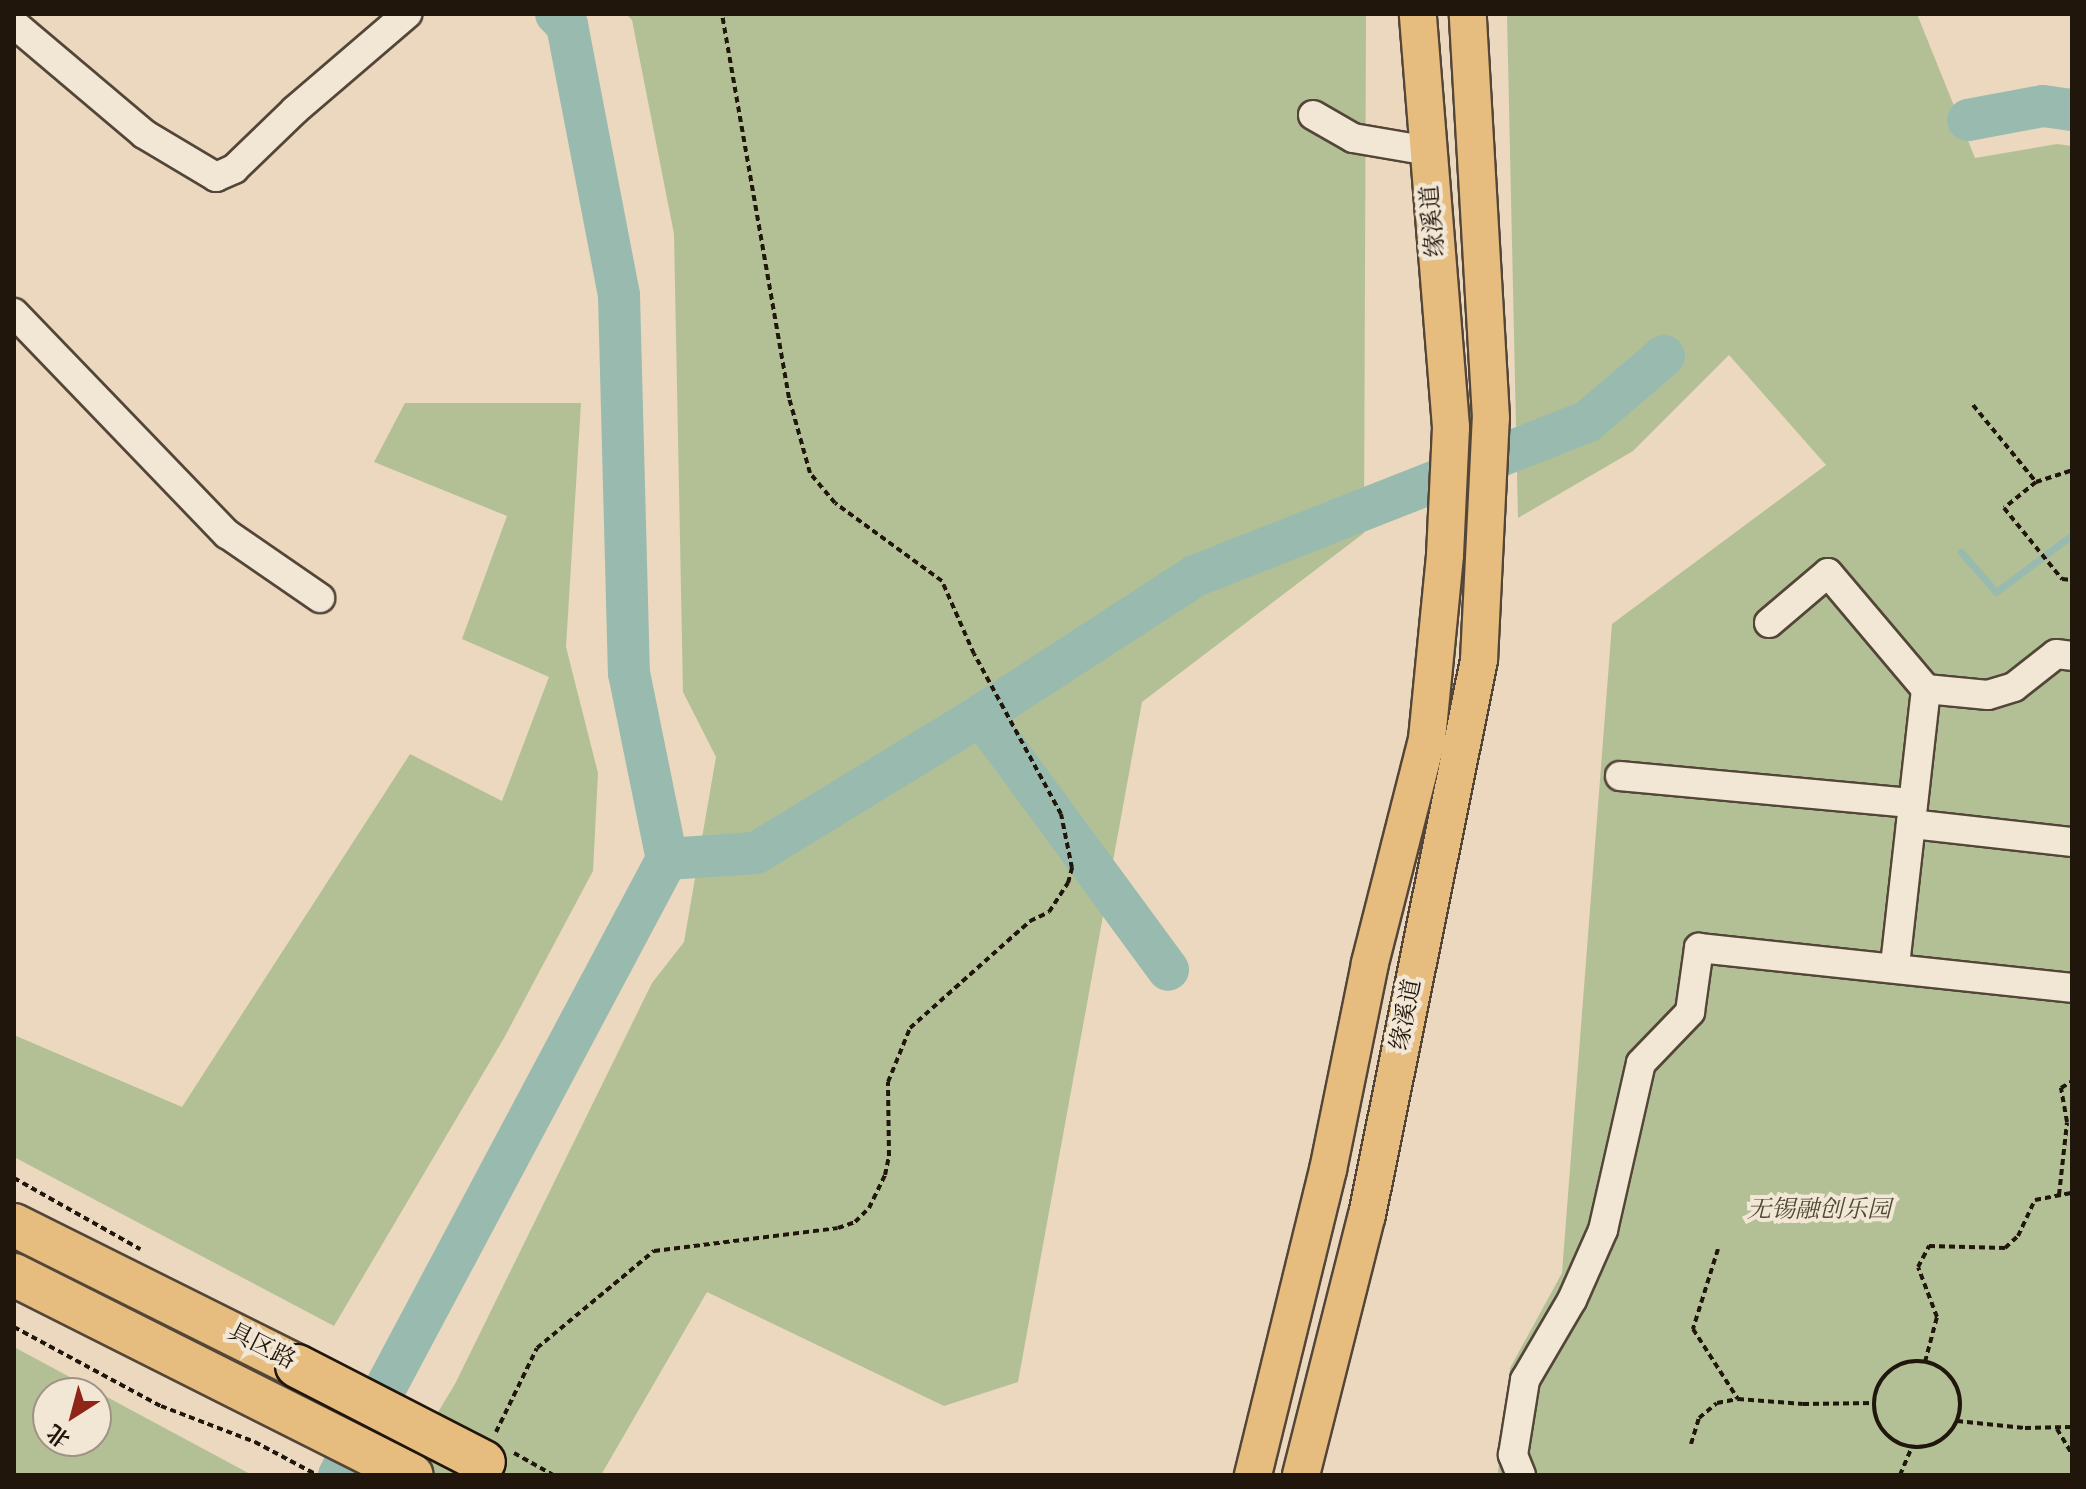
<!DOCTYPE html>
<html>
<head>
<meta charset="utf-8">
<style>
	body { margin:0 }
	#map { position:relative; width:2086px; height:1489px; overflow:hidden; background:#ebd8be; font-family:"Old Standard TT","Noto Serif SC",serif }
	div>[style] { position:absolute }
	.green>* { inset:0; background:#b3c095 }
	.stream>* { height:7px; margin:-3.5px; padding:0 3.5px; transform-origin:3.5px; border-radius:3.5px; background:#99baae }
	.river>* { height:42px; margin:-21px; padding:0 21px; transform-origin:21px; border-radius:21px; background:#99baae }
	.path>* { height:4px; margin-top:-2px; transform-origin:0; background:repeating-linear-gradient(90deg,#20160b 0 6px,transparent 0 10px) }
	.path>.ring { margin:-2px; padding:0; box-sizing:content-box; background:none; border:4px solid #20160b; border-radius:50% }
	.roads { filter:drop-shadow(2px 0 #534638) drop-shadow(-2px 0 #534638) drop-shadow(0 2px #534638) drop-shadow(0 -2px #534638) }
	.minor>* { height:28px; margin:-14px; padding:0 14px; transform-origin:14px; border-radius:14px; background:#f2e6d5 }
	.major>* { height:36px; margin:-18px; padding:0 18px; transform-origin:18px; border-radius:18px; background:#e6bc7f }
	.highway>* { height:42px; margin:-21px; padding:0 21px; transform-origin:21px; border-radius:21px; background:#e6bc7f }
	.bridges { filter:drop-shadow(2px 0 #20160b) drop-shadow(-2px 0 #20160b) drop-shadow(0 2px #20160b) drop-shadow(0 -2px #20160b) }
	.highway-bridge>* { height:42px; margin:-21px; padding:0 21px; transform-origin:21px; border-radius:21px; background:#e6bc7f }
	span { translate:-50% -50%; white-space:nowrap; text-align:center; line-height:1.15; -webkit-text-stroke:8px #f2e6d5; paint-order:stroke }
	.street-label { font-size:24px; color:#20160b }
	.park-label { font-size:24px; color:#4c4934; font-style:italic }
	.frame { position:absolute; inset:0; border:16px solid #20160b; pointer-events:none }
	.north { position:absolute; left:32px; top:1377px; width:80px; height:80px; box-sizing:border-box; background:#f2e6d5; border:2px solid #9e9384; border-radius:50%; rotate:216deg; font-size:22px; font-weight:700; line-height:32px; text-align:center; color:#20160b }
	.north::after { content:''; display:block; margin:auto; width:28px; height:36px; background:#8f2418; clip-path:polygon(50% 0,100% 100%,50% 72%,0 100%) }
</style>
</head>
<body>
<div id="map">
	<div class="green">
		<div style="clip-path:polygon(626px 14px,1366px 14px,1364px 533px,1142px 702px,1018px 1382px,944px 1406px,707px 1292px,601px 1475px,400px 1475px,455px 1384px,652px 983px,684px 942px,716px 757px,683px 692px,674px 234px,632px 20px)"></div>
		<div style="clip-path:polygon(1507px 14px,1917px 14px,1975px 158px,2057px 144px,2072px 146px,2072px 1475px,1500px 1475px,1498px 1472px,1510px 1368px,1562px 1273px,1612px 624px,1826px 465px,1729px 355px,1633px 451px,1518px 518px)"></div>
		<div style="clip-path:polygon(405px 403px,581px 403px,566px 647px,598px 773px,593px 871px,504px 1038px,334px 1326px,14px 1157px,14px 1035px,182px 1107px,410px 754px,502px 801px,549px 677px,462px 639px,507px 516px,374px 462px)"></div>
		<div style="clip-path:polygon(evenodd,14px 1347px,252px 1475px,14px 1475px,14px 1347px,48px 1393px,96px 1393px,96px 1441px,48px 1441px,48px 1393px)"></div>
	</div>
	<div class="stream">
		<div style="left:1961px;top:552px;width:53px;rotate:48.8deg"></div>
		<div style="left:1996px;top:592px;width:95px;rotate:-36.9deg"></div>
	</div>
	<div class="river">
		<div style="left:556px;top:14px;width:16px;rotate:45deg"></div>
		<div style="left:567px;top:25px;width:275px;rotate:79.1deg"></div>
		<div style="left:619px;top:295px;width:378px;rotate:88.5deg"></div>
		<div style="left:629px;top:673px;width:190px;rotate:78.5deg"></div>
		<div style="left:667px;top:859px;width:89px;rotate:-3.9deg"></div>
		<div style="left:756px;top:853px;width:264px;rotate:-31.5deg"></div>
		<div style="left:981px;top:715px;width:255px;rotate:-33deg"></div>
		<div style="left:1195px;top:576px;width:422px;rotate:-21.5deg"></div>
		<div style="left:1588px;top:421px;width:100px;rotate:-40.5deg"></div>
		<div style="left:1968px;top:120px;width:76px;rotate:-10.6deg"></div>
		<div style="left:2043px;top:106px;width:29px;rotate:8deg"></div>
		<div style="left:981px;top:715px;width:316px;rotate:53.7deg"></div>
		<div style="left:339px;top:1475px;width:698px;rotate:-61.97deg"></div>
	</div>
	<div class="path">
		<div style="left:1973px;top:405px;width:99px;rotate:50.7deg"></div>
		<div style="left:2036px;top:482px;width:41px;rotate:140.9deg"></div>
		<div style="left:2004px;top:508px;width:92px;rotate:50.8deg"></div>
		<div style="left:2062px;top:579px;width:10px;rotate:6deg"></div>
		<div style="left:2036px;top:482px;width:38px;rotate:-18deg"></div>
		<div style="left:14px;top:1178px;width:145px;rotate:29.4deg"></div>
		<div style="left:2059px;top:1195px;width:73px;rotate:-83.7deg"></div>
		<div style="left:2067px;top:1122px;width:35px;rotate:-100deg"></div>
		<div style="left:2061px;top:1088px;width:13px;rotate:-32deg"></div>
		<div style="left:1718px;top:1249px;width:84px;rotate:107.4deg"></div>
		<div style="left:1693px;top:1329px;width:83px;rotate:57.3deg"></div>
		<div style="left:1738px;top:1399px;width:65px;rotate:4.4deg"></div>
		<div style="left:1803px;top:1404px;width:71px;rotate:-0.8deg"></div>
		<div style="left:14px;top:1327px;width:167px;rotate:28.3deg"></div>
		<div style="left:161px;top:1406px;width:101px;rotate:21deg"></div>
		<div style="left:255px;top:1442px;width:70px;rotate:28deg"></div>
		<div class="ring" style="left:1874px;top:1361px;width:82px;height:82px"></div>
		<div style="left:1925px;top:1362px;width:47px;rotate:-75.1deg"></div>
		<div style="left:1937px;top:1317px;width:53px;rotate:-110.8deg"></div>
		<div style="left:1918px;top:1267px;width:24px;rotate:-62deg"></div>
		<div style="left:1929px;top:1246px;width:76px;rotate:1.5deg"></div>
		<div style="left:2005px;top:1248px;width:18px;rotate:-43deg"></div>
		<div style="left:2018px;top:1236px;width:40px;rotate:-65deg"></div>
		<div style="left:2035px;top:1200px;width:38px;rotate:-11deg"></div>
		<div style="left:1957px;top:1421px;width:68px;rotate:5.9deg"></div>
		<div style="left:2025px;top:1428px;width:47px;rotate:-1.2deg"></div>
		<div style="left:2057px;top:1429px;width:29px;rotate:59deg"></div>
		<div style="left:496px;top:1432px;width:93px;rotate:-64deg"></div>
		<div style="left:537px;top:1348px;width:152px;rotate:-39.7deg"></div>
		<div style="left:654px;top:1251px;width:185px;rotate:-7.1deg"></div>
		<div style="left:838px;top:1228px;width:18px;rotate:-19deg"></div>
		<div style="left:855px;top:1222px;width:20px;rotate:-45deg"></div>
		<div style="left:869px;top:1208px;width:37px;rotate:-64deg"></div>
		<div style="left:885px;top:1175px;width:19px;rotate:-78deg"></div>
		<div style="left:889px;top:1156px;width:74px;rotate:-90.8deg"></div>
		<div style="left:888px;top:1082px;width:58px;rotate:-67.8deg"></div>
		<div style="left:910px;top:1028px;width:161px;rotate:-41.7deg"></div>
		<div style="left:1030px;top:921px;width:21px;rotate:-25deg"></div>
		<div style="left:1049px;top:912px;width:35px;rotate:-57deg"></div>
		<div style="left:1068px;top:883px;width:16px;rotate:-75deg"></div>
		<div style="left:1072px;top:868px;width:55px;rotate:-101.5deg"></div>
		<div style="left:1061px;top:814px;width:182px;rotate:-118.5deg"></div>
		<div style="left:974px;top:654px;width:80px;rotate:-113.7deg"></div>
		<div style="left:942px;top:581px;width:132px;rotate:-143.9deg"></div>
		<div style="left:835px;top:503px;width:39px;rotate:-130deg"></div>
		<div style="left:810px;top:473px;width:78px;rotate:-105.6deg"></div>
		<div style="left:789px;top:398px;width:390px;rotate:-99.9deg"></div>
		<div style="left:1691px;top:1444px;width:27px;rotate:-73deg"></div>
		<div style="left:1699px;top:1418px;width:23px;rotate:-40deg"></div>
		<div style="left:1717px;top:1403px;width:21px;rotate:-11deg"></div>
		<div style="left:514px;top:1453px;width:45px;rotate:29.4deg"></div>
		<div style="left:1900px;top:1475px;width:30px;rotate:-67deg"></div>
	</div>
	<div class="roads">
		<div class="minor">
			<div style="left:14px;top:24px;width:170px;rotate:40.2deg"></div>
			<div style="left:144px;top:134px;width:84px;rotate:30.8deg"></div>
			<div style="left:216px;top:177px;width:20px;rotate:-24deg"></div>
			<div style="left:234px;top:169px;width:85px;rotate:-44deg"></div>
			<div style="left:295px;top:110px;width:148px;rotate:-40.6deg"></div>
			<div style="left:1313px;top:115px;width:46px;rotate:29.9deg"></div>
			<div style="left:1353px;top:138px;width:77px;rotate:9.7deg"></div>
			<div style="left:14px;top:313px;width:307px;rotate:46.1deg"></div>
			<div style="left:227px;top:534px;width:113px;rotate:34.5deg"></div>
			<div style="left:1769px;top:623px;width:77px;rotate:-40.3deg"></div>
			<div style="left:1828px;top:573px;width:152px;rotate:49.8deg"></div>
			<div style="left:1926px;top:689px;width:280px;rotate:96.4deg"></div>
			<div style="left:1926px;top:689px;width:62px;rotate:5.5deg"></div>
			<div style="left:1988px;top:695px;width:27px;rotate:-17deg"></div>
			<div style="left:2014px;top:687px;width:53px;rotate:-38.2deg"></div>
			<div style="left:2056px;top:654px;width:16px;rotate:7deg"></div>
			<div style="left:1620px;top:776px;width:294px;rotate:5.3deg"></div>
			<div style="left:1911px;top:824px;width:162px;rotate:6.4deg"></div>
			<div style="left:1521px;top:1475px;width:22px;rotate:-112deg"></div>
			<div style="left:1513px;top:1455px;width:76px;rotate:-80.9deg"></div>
			<div style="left:1525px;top:1380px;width:93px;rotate:-59.6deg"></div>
			<div style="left:1572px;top:1300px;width:77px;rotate:-66.1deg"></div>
			<div style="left:1603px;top:1230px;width:171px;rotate:-77.2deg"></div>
			<div style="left:1641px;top:1063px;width:71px;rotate:-46.1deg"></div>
			<div style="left:1690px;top:1012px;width:65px;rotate:-82deg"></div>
			<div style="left:1699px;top:948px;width:375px;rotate:6.1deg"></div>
		</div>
		<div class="major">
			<div style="left:1253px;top:1475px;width:314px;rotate:-76.2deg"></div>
			<div style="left:1328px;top:1170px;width:211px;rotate:-78.5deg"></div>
			<div style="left:1370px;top:963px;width:231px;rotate:-75.7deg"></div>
			<div style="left:1427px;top:739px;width:185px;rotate:-84.4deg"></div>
			<div style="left:1445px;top:555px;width:128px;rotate:-87.3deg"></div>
			<div style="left:1451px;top:427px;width:414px;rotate:-94.6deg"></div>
			<div style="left:1301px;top:1475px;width:268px;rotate:-75.8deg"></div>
			<div style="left:1367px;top:1215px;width:566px;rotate:-78.59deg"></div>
			<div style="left:1479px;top:660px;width:242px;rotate:-87.2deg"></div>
			<div style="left:1491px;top:418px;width:405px;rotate:-93.3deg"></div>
		</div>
		<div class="highway">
			<div style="left:14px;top:1225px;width:316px;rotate:26.5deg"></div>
			<div style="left:14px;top:1275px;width:445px;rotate:26.7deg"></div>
		</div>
	</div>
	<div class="bridges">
		<div class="highway-bridge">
			<div style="left:297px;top:1366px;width:210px;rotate:27.2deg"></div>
		</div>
	</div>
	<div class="street-label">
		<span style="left:1435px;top:221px;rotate:-95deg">缘溪道</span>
		<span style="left:1408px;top:1015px;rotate:-79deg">缘溪道</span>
		<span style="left:261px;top:1348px;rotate:27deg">具区路</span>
	</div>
	<div class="park-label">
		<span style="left:1819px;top:1212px">无锡融创乐园</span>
	</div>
	<div class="frame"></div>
	<div class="north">北</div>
</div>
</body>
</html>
